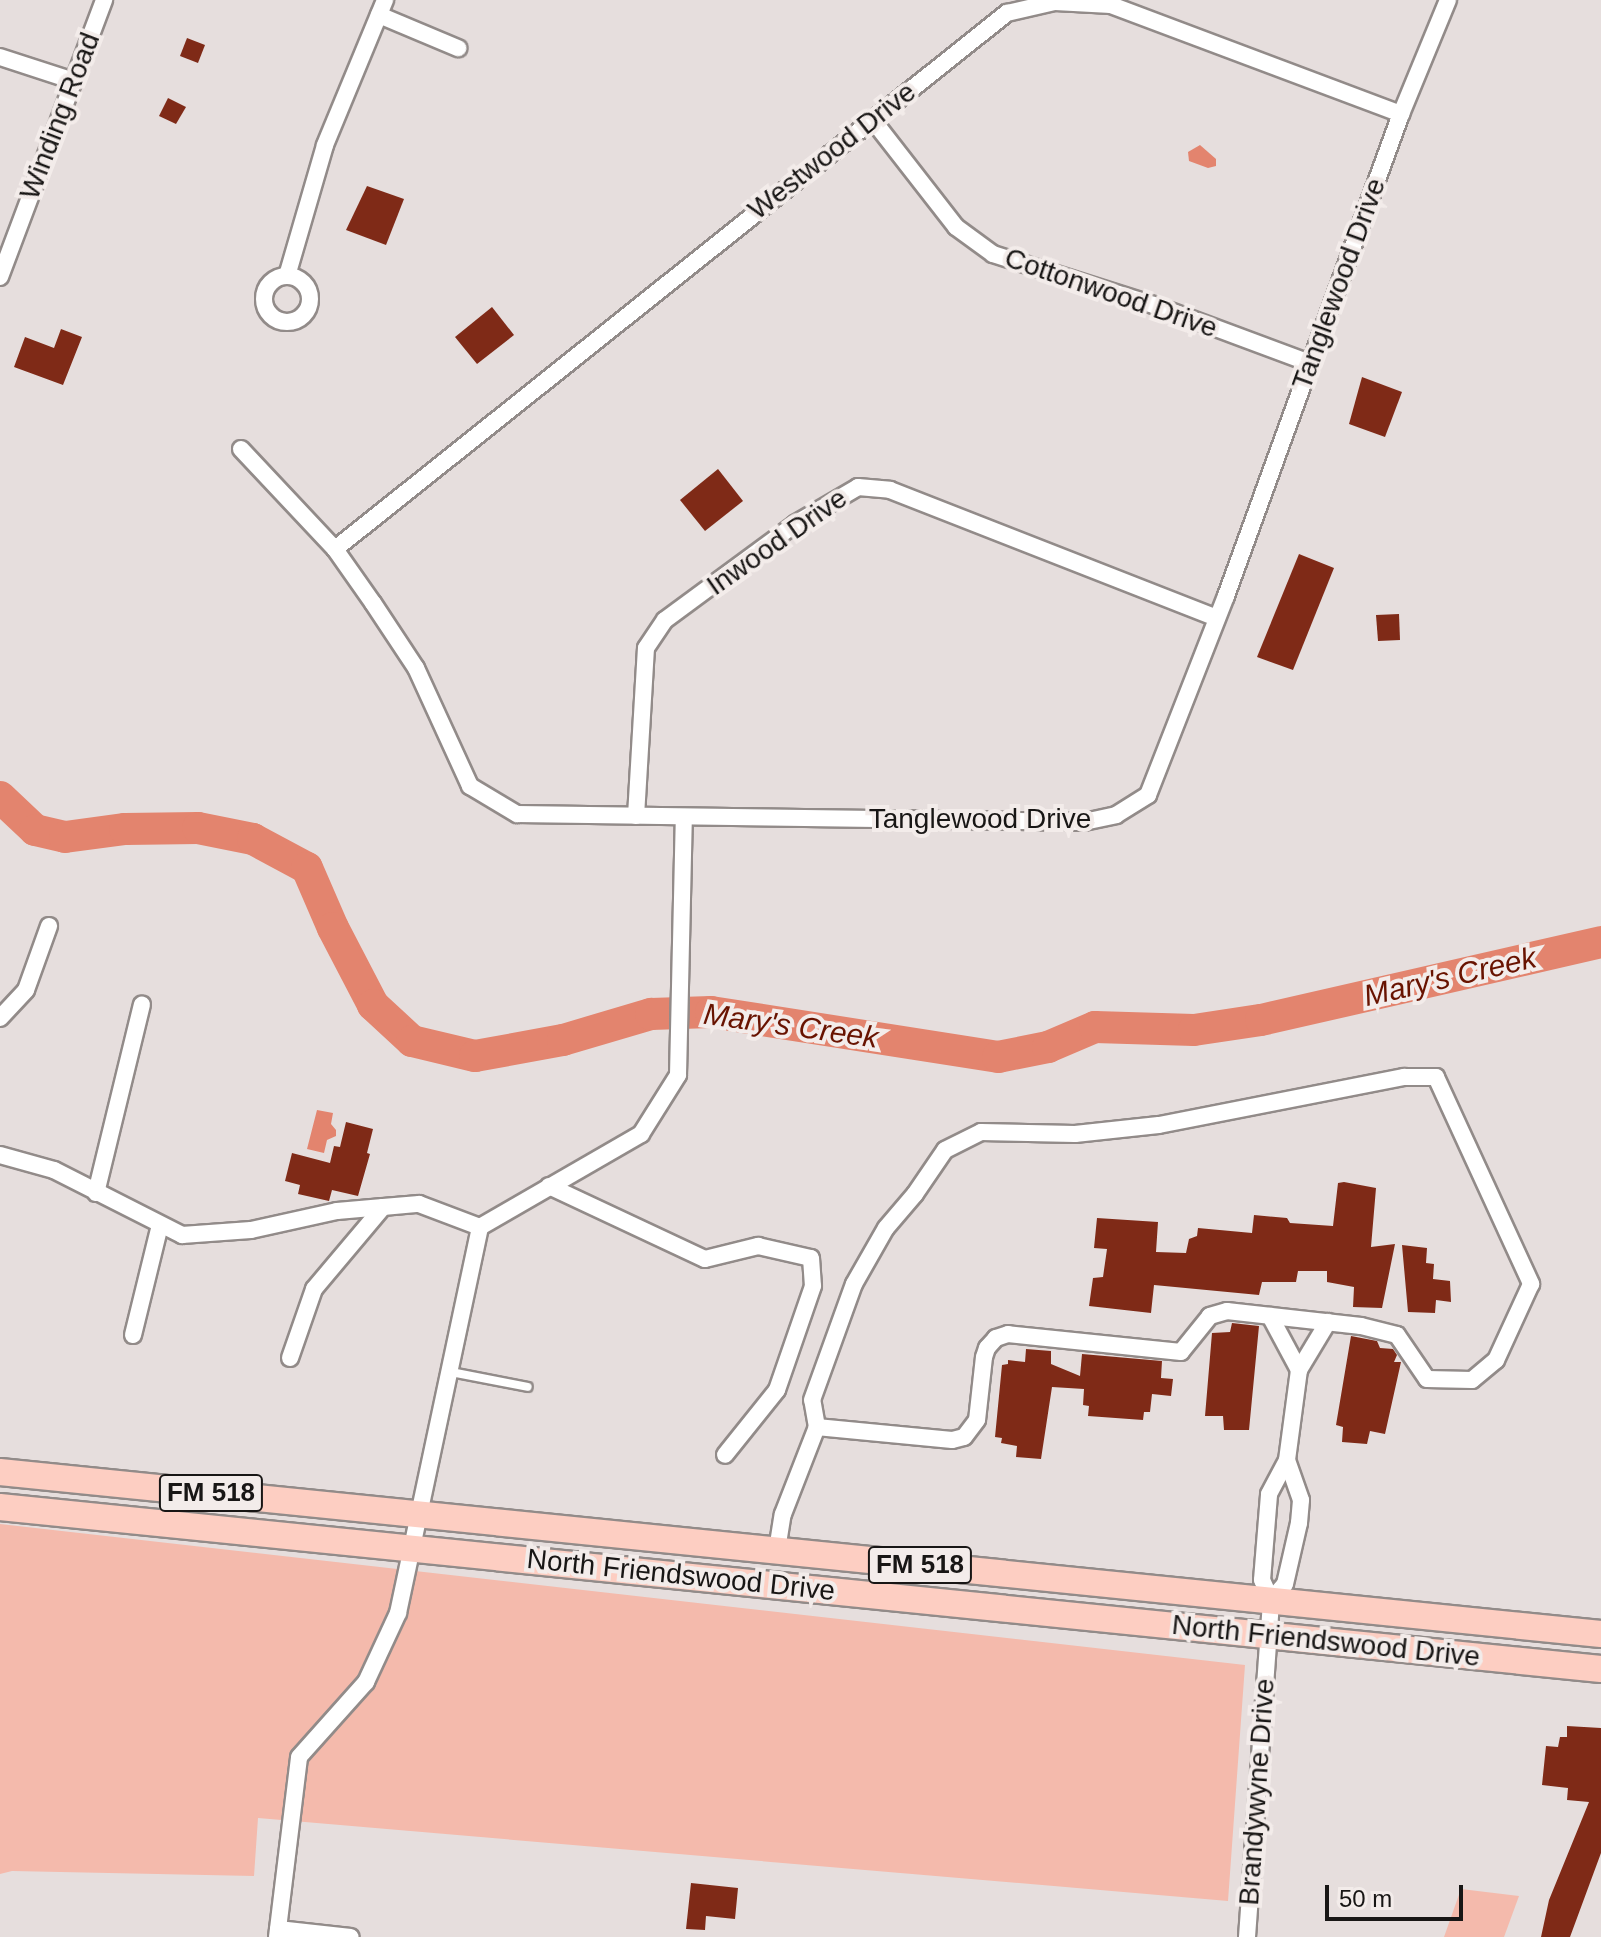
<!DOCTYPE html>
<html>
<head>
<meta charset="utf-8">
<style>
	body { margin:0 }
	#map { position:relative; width:1601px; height:1937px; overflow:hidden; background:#e6dedd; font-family:Arial,sans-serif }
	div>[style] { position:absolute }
	.green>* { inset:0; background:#f4baac }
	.water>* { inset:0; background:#e3846e }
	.river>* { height:32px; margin:-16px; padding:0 16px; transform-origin:16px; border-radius:16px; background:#e3846e }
	.building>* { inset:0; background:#7f2a17 }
	.roads { filter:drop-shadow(2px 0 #928b89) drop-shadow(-2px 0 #928b89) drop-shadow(0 2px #928b89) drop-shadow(0 -2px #928b89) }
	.lane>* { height:8px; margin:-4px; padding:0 4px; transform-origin:4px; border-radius:4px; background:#fff }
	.street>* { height:16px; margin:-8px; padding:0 8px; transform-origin:8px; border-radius:8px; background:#fff }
	.street>.ring { margin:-8px; padding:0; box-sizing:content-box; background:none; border:16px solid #fff; border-radius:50% }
	.primary>* { height:26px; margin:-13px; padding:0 13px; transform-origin:13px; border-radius:13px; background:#fdcec2 }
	span { translate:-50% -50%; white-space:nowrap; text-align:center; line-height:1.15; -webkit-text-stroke:8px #f3ecea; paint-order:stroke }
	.shield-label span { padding:2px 6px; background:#f3ecea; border:2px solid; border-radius:6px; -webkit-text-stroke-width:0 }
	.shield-label { font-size:26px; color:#181615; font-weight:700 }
	.street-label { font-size:28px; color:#181615 }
	.water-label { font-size:30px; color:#681300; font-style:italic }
	.scale { position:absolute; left:1325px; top:1885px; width:138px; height:36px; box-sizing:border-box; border:4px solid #181615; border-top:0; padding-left:10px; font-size:24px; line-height:28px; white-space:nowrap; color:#181615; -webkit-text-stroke:6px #f3ecea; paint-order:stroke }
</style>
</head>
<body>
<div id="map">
	<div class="green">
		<div style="clip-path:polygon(0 1524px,1245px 1665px,1228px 1901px,258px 1818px,254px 1876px,12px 1871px,0 1874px)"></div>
		<div style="clip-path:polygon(1461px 1889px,1519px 1896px,1504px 1937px,1444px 1937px)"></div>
	</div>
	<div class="water">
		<div style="clip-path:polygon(1200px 145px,1216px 159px,1216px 166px,1208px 168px,1189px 161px,1188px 152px)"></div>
		<div style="clip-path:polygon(317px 1110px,333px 1113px,331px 1124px,336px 1130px,336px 1136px,327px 1140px,324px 1153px,307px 1149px)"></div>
	</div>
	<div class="river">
		<div style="left:0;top:797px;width:48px;rotate:43.3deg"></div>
		<div style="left:35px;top:830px;width:31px;rotate:13deg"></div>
		<div style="left:65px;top:837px;width:61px;rotate:-7.6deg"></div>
		<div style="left:125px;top:829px;width:73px;rotate:-0.8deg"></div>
		<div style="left:198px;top:828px;width:56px;rotate:11.3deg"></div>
		<div style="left:253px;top:839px;width:61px;rotate:28.2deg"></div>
		<div style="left:307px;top:868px;width:65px;rotate:66.6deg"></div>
		<div style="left:333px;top:928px;width:87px;rotate:62.5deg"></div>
		<div style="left:373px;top:1005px;width:53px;rotate:42.7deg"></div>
		<div style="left:412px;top:1041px;width:65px;rotate:13.4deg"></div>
		<div style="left:475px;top:1056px;width:89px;rotate:-10.3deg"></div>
		<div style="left:563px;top:1040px;width:92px;rotate:-16.5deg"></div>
		<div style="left:651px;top:1014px;width:60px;rotate:-1.9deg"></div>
		<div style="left:711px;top:1012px;width:291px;rotate:8.9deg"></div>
		<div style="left:998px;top:1057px;width:51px;rotate:-11.3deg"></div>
		<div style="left:1048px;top:1047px;width:51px;rotate:-23.1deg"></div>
		<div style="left:1095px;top:1027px;width:99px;rotate:1.7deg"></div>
		<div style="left:1194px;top:1030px;width:68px;rotate:-8.5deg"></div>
		<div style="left:1261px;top:1020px;width:349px;rotate:-12.9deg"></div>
	</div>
	<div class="building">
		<div style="clip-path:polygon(187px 38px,205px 45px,198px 63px,180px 56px)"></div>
		<div style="clip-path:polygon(168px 98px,186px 107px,176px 124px,159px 116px)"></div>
		<div style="clip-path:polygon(367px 186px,404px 199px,386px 245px,346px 230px)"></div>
		<div style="clip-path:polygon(492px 307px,514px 335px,477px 364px,455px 337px)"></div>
		<div style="clip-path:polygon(61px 329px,82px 337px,63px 385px,14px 367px,25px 337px,54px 348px)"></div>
		<div style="clip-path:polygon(1362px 377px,1402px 392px,1385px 437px,1349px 424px)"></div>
		<div style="clip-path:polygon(718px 469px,743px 501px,705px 531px,680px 500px)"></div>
		<div style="clip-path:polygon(1299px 554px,1334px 568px,1293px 670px,1257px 657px)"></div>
		<div style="clip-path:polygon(1399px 614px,1400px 640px,1378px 641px,1376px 615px)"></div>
		<div style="clip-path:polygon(346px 1122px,373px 1129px,367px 1153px,370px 1154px,358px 1196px,332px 1190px,329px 1201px,298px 1194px,300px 1185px,285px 1181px,292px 1153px,330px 1163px,334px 1146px,340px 1147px)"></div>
		<div style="clip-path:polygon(1344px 1182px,1376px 1188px,1371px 1247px,1395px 1244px,1382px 1308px,1353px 1307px,1354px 1287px,1327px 1282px,1327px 1271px,1298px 1271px,1296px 1282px,1262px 1282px,1259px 1295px,1154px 1285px,1151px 1313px,1089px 1306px,1093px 1278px,1103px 1277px,1107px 1249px,1094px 1248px,1097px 1218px,1158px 1222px,1156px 1252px,1186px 1253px,1189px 1239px,1197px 1236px,1198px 1228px,1252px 1233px,1254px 1215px,1287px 1218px,1290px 1223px,1333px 1226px,1338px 1183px)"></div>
		<div style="clip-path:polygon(1402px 1245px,1427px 1248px,1426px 1263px,1434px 1264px,1433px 1279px,1450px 1281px,1451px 1302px,1436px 1300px,1435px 1313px,1408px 1312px)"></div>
		<div style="clip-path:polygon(1232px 1323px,1259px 1326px,1249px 1430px,1224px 1430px,1223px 1416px,1205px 1416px,1212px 1333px,1230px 1332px)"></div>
		<div style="clip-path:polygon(1351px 1336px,1377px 1341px,1380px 1348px,1393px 1349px,1397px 1355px,1394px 1362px,1401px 1362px,1385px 1434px,1370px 1431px,1367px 1444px,1342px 1442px,1343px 1427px,1336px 1425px)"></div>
		<div style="clip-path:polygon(1026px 1349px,1051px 1351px,1051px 1364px,1080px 1376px,1082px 1354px,1162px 1361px,1161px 1378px,1173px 1379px,1171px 1396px,1152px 1394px,1150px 1412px,1144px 1412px,1143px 1420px,1088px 1416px,1089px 1406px,1083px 1405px,1084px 1389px,1052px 1387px,1041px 1459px,1016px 1457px,1017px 1446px,1001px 1443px,1002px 1438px,995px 1437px,1002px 1365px,1008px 1364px,1008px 1360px,1025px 1362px)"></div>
		<div style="clip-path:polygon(1567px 1726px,1601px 1728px,1601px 1853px,1570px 1937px,1541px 1937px,1549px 1900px,1589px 1802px,1567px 1800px,1568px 1788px,1542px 1785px,1546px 1746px,1558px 1747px,1560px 1737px,1567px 1737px)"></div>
		<div style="clip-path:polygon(691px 1883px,738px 1888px,735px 1919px,706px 1916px,705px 1930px,686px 1929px)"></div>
	</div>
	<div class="roads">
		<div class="lane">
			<div style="left:451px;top:1372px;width:78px;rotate:11deg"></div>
		</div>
		<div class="street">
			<div style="left:379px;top:15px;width:86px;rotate:22.7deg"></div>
			<div style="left:0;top:57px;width:78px;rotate:18deg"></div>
			<div style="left:872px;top:119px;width:137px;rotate:52.1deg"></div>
			<div style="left:956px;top:227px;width:46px;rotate:36.1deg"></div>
			<div style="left:993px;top:254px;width:169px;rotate:17.6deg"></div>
			<div style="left:1154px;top:305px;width:166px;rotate:20.4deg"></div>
			<div style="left:287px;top:276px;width:136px;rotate:-73.8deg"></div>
			<div style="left:325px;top:145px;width:157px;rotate:-67.5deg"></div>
			<div class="ring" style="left:264px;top:276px;width:30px;height:30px"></div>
			<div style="left:0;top:277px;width:296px;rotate:-69.4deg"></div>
			<div style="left:241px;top:449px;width:137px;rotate:46.8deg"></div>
			<div style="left:335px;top:549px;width:66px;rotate:54.9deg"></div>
			<div style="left:373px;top:603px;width:78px;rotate:56.5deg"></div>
			<div style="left:416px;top:668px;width:130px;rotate:65.4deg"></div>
			<div style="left:470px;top:786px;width:55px;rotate:30.8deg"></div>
			<div style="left:517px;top:814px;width:567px;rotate:0.81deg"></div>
			<div style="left:1084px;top:822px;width:33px;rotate:-12deg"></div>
			<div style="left:1116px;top:815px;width:38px;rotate:-32deg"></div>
			<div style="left:1148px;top:795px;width:214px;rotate:-68.6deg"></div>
			<div style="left:1226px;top:596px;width:513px;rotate:-70.05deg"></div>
			<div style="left:1401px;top:114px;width:123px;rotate:-67.6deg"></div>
			<div style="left:335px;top:549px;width:860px;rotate:-38.58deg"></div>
			<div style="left:1007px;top:13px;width:49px;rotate:-12.9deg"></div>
			<div style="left:1055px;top:2px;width:56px;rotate:3.1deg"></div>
			<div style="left:1111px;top:5px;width:310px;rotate:20.6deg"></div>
			<div style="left:636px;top:816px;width:168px;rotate:-86.6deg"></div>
			<div style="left:646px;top:648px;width:34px;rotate:-56deg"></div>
			<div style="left:665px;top:620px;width:162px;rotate:-36.4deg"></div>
			<div style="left:795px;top:524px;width:73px;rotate:-30.4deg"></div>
			<div style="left:858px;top:487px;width:32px;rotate:5deg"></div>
			<div style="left:890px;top:490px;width:351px;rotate:21.4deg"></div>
			<div style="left:0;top:1018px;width:38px;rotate:-47deg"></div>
			<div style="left:26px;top:990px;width:68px;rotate:-70.2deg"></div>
			<div style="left:0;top:1155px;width:56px;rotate:15.5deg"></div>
			<div style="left:54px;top:1170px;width:144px;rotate:26.9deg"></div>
			<div style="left:182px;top:1235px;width:69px;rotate:-4.1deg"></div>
			<div style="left:251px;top:1230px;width:88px;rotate:-12.5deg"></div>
			<div style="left:337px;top:1211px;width:46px;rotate:-5deg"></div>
			<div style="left:549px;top:1186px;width:172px;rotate:25.1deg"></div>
			<div style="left:705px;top:1259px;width:55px;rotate:-13.8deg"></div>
			<div style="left:758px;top:1246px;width:54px;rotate:12.8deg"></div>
			<div style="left:811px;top:1258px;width:28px;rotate:86deg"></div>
			<div style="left:813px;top:1286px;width:110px;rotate:109.1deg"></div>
			<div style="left:777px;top:1390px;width:83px;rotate:128.7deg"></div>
			<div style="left:96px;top:1193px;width:194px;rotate:-76.3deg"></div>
			<div style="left:1270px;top:1316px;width:61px;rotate:61.8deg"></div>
			<div style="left:133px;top:1335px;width:113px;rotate:-76.2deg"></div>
			<div style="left:290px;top:1358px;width:73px;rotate:-70.8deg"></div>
			<div style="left:314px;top:1289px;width:107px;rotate:-49.9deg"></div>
			<div style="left:383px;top:1207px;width:36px;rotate:-5deg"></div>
			<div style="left:419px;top:1204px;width:65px;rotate:20.7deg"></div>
			<div style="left:777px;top:1550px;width:36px;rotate:-81deg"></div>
			<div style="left:783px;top:1514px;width:93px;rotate:-68.7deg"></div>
			<div style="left:817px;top:1427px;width:27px;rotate:-100deg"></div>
			<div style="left:812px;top:1400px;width:123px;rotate:-70.1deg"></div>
			<div style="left:854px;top:1284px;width:64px;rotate:-60.3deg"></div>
			<div style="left:886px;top:1228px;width:45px;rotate:-49.5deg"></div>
			<div style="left:915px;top:1194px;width:53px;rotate:-55.7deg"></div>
			<div style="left:945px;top:1150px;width:40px;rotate:-26.6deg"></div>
			<div style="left:981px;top:1132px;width:94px;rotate:1.2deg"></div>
			<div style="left:1075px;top:1134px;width:84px;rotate:-6.1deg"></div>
			<div style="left:1159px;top:1125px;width:250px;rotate:-11.1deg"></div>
			<div style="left:1404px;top:1077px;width:32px"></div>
			<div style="left:1436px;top:1077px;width:228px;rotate:65.3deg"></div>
			<div style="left:1531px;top:1284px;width:84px;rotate:114.7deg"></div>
			<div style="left:1496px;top:1360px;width:31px;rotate:140deg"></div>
			<div style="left:1472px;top:1380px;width:45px;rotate:-178.7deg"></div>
			<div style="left:1427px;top:1379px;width:53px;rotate:-124.3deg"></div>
			<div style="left:1397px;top:1335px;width:37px;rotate:-166deg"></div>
			<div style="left:1361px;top:1326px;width:135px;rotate:-173.6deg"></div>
			<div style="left:1227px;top:1311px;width:18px;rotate:164deg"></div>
			<div style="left:1210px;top:1316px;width:46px;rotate:128.9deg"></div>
			<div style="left:1181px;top:1352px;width:174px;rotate:-174.1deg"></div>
			<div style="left:1008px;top:1334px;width:13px;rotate:162deg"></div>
			<div style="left:996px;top:1338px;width:13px;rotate:132deg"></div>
			<div style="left:987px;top:1348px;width:9px;rotate:108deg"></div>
			<div style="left:984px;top:1357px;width:63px;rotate:96.3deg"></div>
			<div style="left:977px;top:1420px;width:21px;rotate:127deg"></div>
			<div style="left:964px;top:1437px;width:12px;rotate:166deg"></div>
			<div style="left:952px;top:1440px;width:136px;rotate:-174.5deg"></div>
			<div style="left:1271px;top:1600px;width:21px;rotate:-49deg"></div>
			<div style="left:1285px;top:1584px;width:63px;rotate:-77.1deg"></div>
			<div style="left:1299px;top:1523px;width:23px;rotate:-85deg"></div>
			<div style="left:1301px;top:1500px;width:42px;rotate:-109.3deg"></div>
			<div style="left:278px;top:1929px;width:73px;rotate:6.3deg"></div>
			<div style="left:277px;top:1937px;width:181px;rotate:-83deg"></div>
			<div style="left:299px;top:1757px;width:101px;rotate:-48.2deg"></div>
			<div style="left:366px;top:1682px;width:76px;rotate:-65.1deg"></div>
			<div style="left:398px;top:1613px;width:395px;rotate:-78deg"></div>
			<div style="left:480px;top:1227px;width:186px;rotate:-30deg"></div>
			<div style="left:641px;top:1134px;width:70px;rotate:-57.9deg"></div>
			<div style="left:678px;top:1075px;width:258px;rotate:-88.7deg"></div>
			<div style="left:1247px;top:1937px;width:338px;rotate:-85.9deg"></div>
			<div style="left:1271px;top:1600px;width:22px;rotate:-114deg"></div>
			<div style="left:1262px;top:1580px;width:86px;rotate:-85.3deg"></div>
			<div style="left:1269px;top:1494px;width:38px;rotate:-62deg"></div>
			<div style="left:1287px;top:1460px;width:91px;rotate:-82.4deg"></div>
			<div style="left:1299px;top:1370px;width:56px;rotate:-58.9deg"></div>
		</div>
		<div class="primary">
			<div style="left:0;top:1472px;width:1609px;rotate:5.78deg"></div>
			<div style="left:0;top:1507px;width:1609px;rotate:5.78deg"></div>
		</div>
	</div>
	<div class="shield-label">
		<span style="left:211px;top:1493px">FM 518</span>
		<span style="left:920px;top:1565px">FM 518</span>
	</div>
	<div class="street-label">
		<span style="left:60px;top:116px;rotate:-69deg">Winding Road</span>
		<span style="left:832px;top:151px;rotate:-38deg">Westwood Drive</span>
		<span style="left:1339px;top:284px;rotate:-70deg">Tanglewood Drive</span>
		<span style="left:1111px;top:293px;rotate:19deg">Cottonwood Drive</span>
		<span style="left:777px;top:542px;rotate:-35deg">Inwood Drive</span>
		<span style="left:980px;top:819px">Tanglewood Drive</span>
		<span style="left:681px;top:1575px;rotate:6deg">North Friendswood Drive</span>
		<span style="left:1326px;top:1641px;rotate:6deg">North Friendswood Drive</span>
		<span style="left:1257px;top:1792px;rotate:-86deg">Brandywyne Drive</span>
	</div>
	<div class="water-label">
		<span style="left:1450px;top:977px;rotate:-13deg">Mary's Creek</span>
		<span style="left:791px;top:1026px;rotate:8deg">Mary's Creek</span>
	</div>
	<div class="scale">50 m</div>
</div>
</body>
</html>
